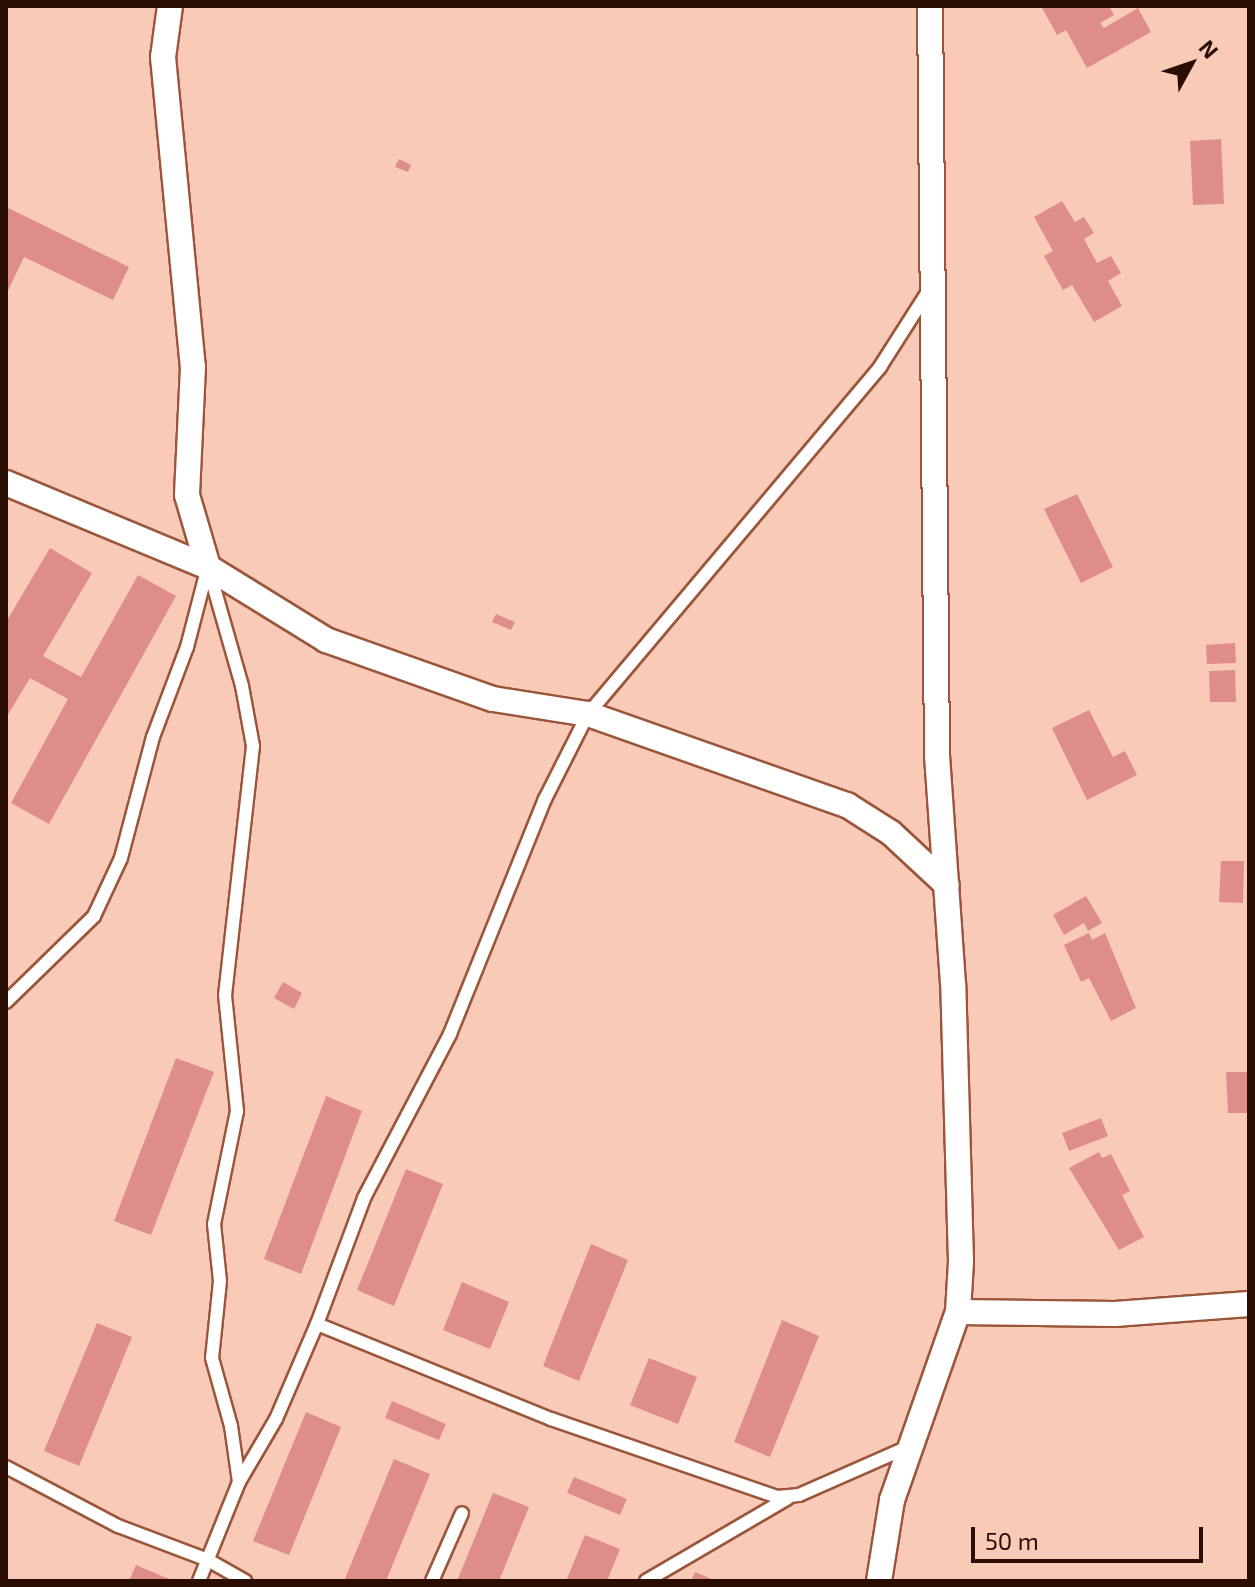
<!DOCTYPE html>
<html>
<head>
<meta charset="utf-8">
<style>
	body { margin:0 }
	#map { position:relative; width:1255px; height:1587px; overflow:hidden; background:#facab8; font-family:"Exo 2",sans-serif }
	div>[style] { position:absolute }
	.building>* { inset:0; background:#df8d8a }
	.roads { filter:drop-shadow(2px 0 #9b563a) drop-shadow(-2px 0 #9b563a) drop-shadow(0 2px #9b563a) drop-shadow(0 -2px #9b563a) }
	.service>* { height:12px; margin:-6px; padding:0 6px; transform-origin:6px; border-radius:6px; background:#fff }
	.minor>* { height:24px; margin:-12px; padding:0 12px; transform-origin:12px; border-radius:12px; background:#fff }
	span { translate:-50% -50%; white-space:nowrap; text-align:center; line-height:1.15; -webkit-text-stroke:6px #facab8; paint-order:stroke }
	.frame { position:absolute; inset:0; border:8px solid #2a0e04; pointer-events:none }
	.north { position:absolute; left:1151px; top:24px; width:80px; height:80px; -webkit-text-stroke:6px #facab8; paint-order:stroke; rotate:50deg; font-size:22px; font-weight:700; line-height:32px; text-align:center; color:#2a0e04 }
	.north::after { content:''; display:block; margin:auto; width:28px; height:36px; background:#2a0e04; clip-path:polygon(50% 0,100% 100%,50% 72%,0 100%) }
	.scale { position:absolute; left:971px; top:1527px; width:232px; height:36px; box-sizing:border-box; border:4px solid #2a0e04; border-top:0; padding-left:10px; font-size:24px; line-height:28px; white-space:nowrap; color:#2a0e04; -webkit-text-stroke:6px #facab8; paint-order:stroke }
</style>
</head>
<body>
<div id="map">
	<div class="building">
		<div style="clip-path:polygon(1041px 6px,1109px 6px,1114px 15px,1100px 23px,1104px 28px,1138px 8px,1151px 32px,1087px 68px,1066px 30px,1057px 35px)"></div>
		<div style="clip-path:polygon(1221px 139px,1224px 204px,1193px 205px,1190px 141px)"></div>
		<div style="clip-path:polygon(399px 159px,411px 165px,408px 172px,395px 167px)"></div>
		<div style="clip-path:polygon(1062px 201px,1075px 222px,1084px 217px,1094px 233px,1084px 239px,1097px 263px,1111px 256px,1121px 273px,1108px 281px,1122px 306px,1094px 322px,1072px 285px,1063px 290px,1044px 256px,1053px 251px,1034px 217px)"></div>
		<div style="clip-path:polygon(6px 207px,129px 267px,113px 300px,24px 257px,6px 295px)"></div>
		<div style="clip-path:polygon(1077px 494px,1113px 567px,1081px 583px,1044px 509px)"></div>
		<div style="clip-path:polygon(50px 548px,92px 573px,43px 656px,81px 677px,138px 575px,176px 596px,49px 824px,11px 803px,68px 699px,30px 678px,6px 718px,6px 622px)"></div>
		<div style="clip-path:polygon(496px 614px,515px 622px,511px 630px,492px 622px)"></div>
		<div style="clip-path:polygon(1235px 643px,1236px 663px,1207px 664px,1206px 645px)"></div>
		<div style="clip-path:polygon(1235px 670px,1236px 702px,1210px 702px,1209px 671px)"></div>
		<div style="clip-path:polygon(1089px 710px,1113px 757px,1125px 751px,1137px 775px,1087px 800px,1052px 728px)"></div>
		<div style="clip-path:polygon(1221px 861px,1244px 861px,1243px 903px,1219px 902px)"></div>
		<div style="clip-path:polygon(1086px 896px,1102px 923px,1088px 931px,1084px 923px,1064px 935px,1053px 915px)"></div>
		<div style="clip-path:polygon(1089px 933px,1092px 940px,1105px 933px,1136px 1008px,1111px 1021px,1089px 978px,1081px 982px,1064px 945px)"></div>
		<div style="clip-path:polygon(283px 982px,302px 993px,294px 1009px,274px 998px)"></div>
		<div style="clip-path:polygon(176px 1058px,214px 1072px,151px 1235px,114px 1221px)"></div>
		<div style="clip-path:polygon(1226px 1072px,1249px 1072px,1249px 1113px,1228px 1113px)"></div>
		<div style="clip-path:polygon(326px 1096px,362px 1111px,301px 1274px,264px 1259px)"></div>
		<div style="clip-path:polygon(1101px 1118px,1108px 1136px,1069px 1151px,1062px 1133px)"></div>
		<div style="clip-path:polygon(1099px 1152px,1102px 1158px,1111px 1154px,1130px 1191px,1122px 1195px,1144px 1237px,1119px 1250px,1069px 1168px)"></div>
		<div style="clip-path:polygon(406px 1169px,443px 1184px,394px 1306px,357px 1290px)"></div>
		<div style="clip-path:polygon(591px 1244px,628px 1260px,579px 1381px,543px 1366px)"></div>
		<div style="clip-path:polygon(462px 1282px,509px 1302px,490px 1349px,443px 1330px)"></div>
		<div style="clip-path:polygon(782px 1320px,819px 1336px,770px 1457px,734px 1442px)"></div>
		<div style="clip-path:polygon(97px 1323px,132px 1337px,79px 1466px,44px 1451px)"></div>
		<div style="clip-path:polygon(649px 1358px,697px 1377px,678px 1424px,630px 1405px)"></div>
		<div style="clip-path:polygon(392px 1401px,446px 1424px,439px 1440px,385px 1418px)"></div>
		<div style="clip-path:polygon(306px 1412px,341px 1427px,289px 1555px,253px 1541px)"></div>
		<div style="clip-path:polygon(394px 1459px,430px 1474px,386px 1581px,344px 1581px)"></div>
		<div style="clip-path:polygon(574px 1477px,627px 1499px,620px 1515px,567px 1493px)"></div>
		<div style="clip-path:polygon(493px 1493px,529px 1507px,499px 1581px,457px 1581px)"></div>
		<div style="clip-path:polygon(585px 1535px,620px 1549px,607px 1581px,566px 1581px)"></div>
		<div style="clip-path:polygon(136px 1565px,174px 1581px,129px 1581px)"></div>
		<div style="clip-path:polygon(695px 1572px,716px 1581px,691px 1581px)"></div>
	</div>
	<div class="roads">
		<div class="service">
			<div style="left:209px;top:570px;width:121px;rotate:74.1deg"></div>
			<div style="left:242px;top:686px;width:61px;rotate:79.6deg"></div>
			<div style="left:253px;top:746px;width:251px;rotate:96.4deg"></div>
			<div style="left:225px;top:995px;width:117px;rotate:84.1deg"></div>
			<div style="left:237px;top:1111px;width:115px;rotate:101.5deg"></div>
			<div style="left:214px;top:1224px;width:57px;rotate:84deg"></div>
			<div style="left:220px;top:1281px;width:77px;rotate:95.9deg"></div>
			<div style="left:212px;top:1358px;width:71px;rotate:74.4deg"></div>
			<div style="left:231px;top:1426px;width:57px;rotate:81.9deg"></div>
			<div style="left:6px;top:1002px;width:123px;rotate:-44.3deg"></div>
			<div style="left:94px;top:916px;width:64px;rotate:-65deg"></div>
			<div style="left:121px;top:858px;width:125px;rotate:-75.2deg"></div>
			<div style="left:153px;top:737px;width:96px;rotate:-69.3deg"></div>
			<div style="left:187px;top:647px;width:80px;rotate:-75.4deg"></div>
			<div style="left:317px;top:1324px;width:253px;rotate:22.1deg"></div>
			<div style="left:551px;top:1419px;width:239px;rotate:19deg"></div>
			<div style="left:777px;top:1497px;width:22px;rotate:-5deg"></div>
			<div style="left:799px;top:1495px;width:121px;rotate:-23.8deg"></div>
			<div style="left:6px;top:1467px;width:127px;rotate:27.8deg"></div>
			<div style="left:118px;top:1526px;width:96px;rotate:20.7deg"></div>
			<div style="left:208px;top:1560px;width:43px;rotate:29.6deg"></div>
			<div style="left:199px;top:1581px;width:107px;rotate:-68deg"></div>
			<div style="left:239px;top:1482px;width:73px;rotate:-59.6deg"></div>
			<div style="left:276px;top:1419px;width:103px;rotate:-66.7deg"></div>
			<div style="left:317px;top:1324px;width:134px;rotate:-69.5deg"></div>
			<div style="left:364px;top:1198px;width:185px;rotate:-62.3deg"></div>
			<div style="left:450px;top:1034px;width:253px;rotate:-68deg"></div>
			<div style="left:545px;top:799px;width:95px;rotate:-63.2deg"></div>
			<div style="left:588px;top:714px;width:454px;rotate:-49.9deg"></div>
			<div style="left:880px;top:367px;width:91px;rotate:-57.5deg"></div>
			<div style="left:432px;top:1581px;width:74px;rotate:-66.2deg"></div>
			<div style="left:646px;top:1581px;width:164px;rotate:-30.3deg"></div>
		</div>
		<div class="minor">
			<div style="left:170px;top:6px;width:51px;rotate:97.8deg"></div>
			<div style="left:163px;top:57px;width:311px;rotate:84.5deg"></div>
			<div style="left:193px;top:367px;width:128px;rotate:92.7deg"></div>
			<div style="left:187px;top:495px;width:75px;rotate:73.7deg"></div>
			<div style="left:6px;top:483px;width:219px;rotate:22.6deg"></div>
			<div style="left:208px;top:567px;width:139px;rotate:31.7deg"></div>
			<div style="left:326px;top:640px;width:177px;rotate:19.5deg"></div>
			<div style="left:493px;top:699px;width:96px;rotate:9deg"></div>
			<div style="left:588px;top:714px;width:275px;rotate:19.4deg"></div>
			<div style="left:847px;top:805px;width:52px;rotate:32.5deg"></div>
			<div style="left:891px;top:833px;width:76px;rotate:42.9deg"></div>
			<div style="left:958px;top:1312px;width:157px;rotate:0.7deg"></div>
			<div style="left:1115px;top:1314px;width:134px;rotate:-4.3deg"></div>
			<div style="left:879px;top:1581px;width:82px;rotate:-80.9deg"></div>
			<div style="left:892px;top:1500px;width:199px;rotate:-70.7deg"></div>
			<div style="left:958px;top:1312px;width:50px;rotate:-86.6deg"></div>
			<div style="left:961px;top:1262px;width:278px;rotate:-91.6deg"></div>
			<div style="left:953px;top:984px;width:229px;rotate:-94deg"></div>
			<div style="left:937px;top:756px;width:750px;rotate:-90.53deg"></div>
		</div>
	</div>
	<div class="frame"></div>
	<div class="north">N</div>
	<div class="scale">50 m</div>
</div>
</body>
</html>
